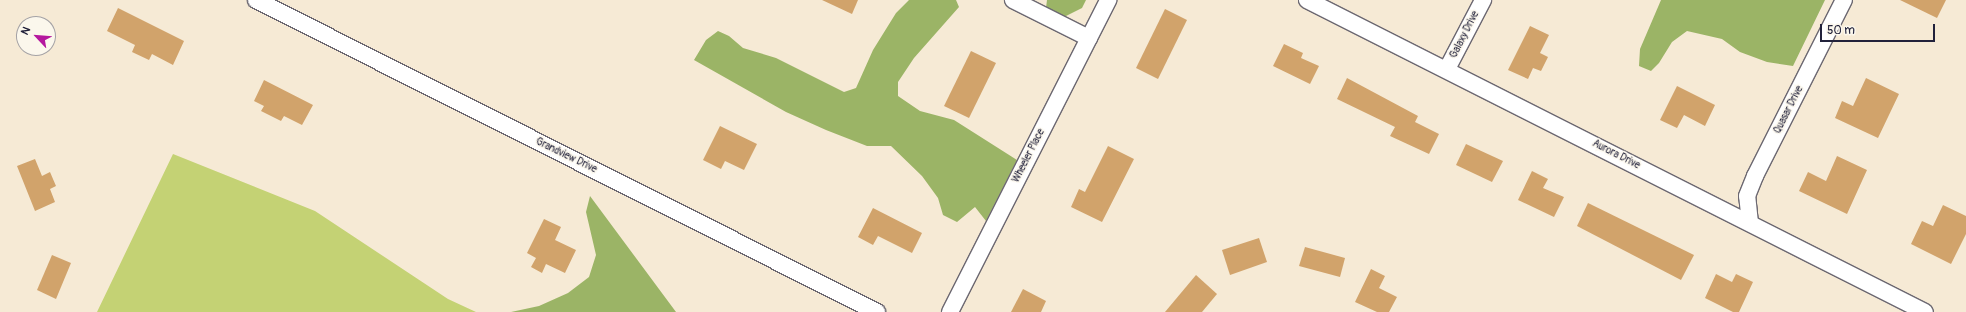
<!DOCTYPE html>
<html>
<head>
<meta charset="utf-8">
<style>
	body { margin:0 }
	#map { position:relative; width:1966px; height:312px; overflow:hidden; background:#f6ead5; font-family:Pangolin,sans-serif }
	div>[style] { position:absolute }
	.green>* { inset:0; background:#c4d274 }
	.forest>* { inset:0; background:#9bb466 }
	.building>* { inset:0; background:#d1a36b }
	.roads { filter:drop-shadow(1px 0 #6c6871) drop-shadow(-1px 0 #6c6871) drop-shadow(0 1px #6c6871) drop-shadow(0 -1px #6c6871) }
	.street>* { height:16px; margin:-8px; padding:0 8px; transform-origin:8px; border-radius:8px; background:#fff }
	span { translate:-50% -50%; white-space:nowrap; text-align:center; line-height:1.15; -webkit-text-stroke:3px #fbf7ec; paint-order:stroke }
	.street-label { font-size:10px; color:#22223b }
	.north { position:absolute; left:16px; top:16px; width:40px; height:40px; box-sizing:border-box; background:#fbf7ec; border:1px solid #a4a2a5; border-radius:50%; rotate:296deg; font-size:11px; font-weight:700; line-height:16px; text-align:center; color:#22223b }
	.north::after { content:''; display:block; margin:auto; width:14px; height:18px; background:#b5179e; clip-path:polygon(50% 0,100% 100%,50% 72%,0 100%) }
	.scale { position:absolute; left:1820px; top:24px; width:115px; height:18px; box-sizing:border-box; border:2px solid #22223b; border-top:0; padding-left:5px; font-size:12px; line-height:14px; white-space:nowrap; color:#22223b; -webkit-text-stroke:3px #fbf7ec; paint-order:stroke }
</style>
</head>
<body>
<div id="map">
	<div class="green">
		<div style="clip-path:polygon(173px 154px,315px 211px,448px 299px,476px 312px,97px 312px)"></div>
	</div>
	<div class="forest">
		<div style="clip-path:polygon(909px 0,956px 0,959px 7px,914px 58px,898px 82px,898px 96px,920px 111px,954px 120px,1017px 160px,986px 221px,975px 207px,957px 222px,943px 215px,938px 198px,922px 176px,891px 146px,867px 146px,826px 130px,786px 112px,694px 60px,706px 40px,718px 31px,729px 36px,743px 48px,776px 58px,844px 92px,856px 88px,873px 50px,896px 13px)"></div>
		<div style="clip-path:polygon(1047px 0,1086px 0,1082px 8px,1064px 17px,1046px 8px)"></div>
		<div style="clip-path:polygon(1661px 0,1825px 0,1793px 66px,1767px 62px,1740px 52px,1722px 39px,1687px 31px,1672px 42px,1659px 63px,1651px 71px,1639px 66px,1640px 49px)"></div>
		<div style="clip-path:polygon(590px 196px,676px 312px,511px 312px,539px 306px,568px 293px,589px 277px,596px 255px,586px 212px)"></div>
	</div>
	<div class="building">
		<div style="clip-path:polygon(822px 0,858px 0,852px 14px)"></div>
		<div style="clip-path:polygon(1900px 0,1946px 0,1937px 18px)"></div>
		<div style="clip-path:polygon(118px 8px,184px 41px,173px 65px,152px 54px,149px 60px,132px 52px,135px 45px,107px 31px)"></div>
		<div style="clip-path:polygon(1165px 9px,1187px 20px,1158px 79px,1136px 68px)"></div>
		<div style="clip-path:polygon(1530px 26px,1549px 35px,1540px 53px,1548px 57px,1541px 71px,1533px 68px,1528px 79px,1508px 70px)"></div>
		<div style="clip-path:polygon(1284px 44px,1303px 53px,1301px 58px,1319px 66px,1310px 84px,1273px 66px)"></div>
		<div style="clip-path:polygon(971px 51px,996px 63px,969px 118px,944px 106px)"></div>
		<div style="clip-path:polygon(1347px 78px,1418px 116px,1415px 122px,1439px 134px,1429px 154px,1390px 136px,1395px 127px,1337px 99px)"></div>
		<div style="clip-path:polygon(1866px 78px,1899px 94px,1878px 138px,1835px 118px,1842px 101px,1853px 106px)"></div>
		<div style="clip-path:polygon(264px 80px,313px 105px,302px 125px,284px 116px,281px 121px,261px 111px,264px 106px,254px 101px)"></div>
		<div style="clip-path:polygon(1677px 86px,1715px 105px,1705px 126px,1684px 115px,1677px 128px,1660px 120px)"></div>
		<div style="clip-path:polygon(720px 126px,757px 144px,744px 170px,725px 161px,721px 169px,703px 160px)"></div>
		<div style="clip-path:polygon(1466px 144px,1503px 161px,1492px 182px,1456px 165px)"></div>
		<div style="clip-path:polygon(1108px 146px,1134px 159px,1102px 222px,1071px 207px,1079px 189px,1085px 192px)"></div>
		<div style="clip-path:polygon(1837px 156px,1867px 170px,1847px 214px,1799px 191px,1808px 172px,1826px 181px)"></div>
		<div style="clip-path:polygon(35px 159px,42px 176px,50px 172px,56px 186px,50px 189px,55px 202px,35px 211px,17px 166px)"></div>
		<div style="clip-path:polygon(1532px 171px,1548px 179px,1543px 188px,1564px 197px,1554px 217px,1518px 200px)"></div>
		<div style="clip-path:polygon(1588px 203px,1694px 255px,1681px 280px,1577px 226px)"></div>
		<div style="clip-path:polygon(1943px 205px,1966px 216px,1966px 234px,1951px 264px,1911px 244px,1922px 221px,1933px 226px)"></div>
		<div style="clip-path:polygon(873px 208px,922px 233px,912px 253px,878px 236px,873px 245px,858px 237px)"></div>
		<div style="clip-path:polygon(544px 219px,561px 227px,555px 240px,576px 250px,565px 273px,546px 264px,542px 273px,531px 267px,536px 258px,527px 253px)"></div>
		<div style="clip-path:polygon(1259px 238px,1267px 262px,1230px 275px,1222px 250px)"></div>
		<div style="clip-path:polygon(1305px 247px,1345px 258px,1340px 277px,1299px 266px)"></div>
		<div style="clip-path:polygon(52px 255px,71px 263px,56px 299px,37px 290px)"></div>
		<div style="clip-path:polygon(1371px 269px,1385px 276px,1379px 288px,1397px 297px,1389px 312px,1377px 312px,1355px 302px)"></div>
		<div style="clip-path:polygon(1716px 274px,1732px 282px,1736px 274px,1753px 282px,1739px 312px,1733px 312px,1705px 298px)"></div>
		<div style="clip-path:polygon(1196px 275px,1217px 294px,1202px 312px,1165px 312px)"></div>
		<div style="clip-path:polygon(1023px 289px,1046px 301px,1041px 312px,1011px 312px)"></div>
	</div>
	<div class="roads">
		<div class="street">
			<div style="left:256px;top:0;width:695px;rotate:26.68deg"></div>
			<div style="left:1013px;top:0;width:85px;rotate:26.6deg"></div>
			<div style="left:1307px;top:0;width:692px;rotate:26.79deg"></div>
			<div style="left:1447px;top:69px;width:78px;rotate:-62.4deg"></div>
			<div style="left:1750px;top:223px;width:27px;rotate:-96deg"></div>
			<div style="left:1747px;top:196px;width:22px;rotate:-68deg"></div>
			<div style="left:1755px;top:176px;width:197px;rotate:-63.2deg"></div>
			<div style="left:950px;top:312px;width:350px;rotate:-63.1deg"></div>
		</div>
	</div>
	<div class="street-label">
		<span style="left:1465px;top:35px;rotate:-63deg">Galaxy Drive</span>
		<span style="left:1789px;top:110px;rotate:-63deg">Quasar Drive</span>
		<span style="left:1616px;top:155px;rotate:27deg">Aurora Drive</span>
		<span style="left:566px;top:156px;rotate:26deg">Grandview Drive</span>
		<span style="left:1029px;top:156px;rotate:-63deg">Wheeler Place</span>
	</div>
	<div class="north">N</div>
	<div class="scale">50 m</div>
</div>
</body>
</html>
